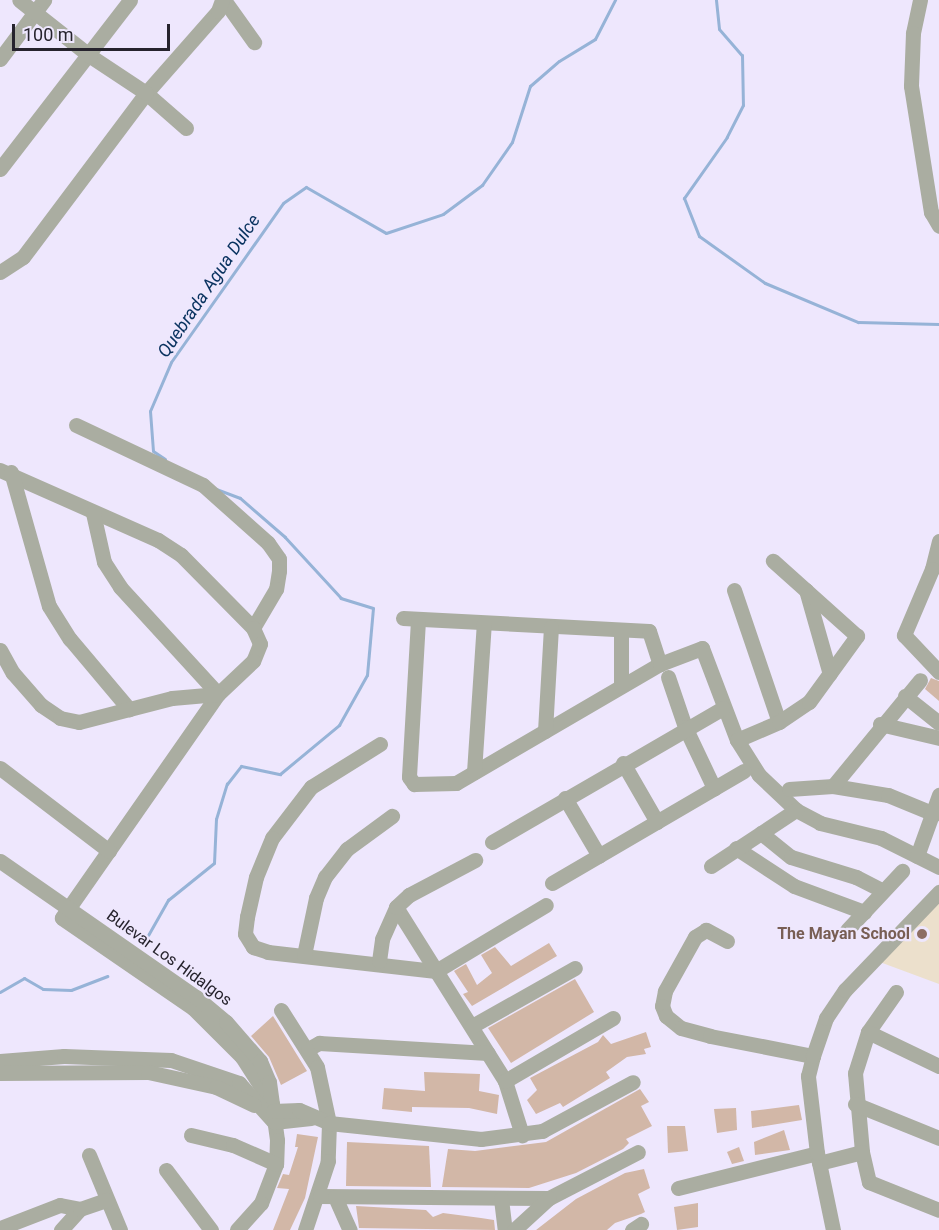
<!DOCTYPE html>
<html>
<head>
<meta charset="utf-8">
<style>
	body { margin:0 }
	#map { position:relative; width:939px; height:1230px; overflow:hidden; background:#eee7fd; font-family:Roboto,sans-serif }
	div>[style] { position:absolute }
	.education>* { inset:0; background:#ece0cc }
	.stream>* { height:3px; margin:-1.5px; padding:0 1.5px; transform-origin:1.5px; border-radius:1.5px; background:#96b3d7 }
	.building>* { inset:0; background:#d2b7a7 }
	.minor>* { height:15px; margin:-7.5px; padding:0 7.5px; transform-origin:7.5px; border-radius:7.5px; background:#aaada1 }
	.dots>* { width:16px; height:16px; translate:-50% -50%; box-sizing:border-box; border:3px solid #eee7fd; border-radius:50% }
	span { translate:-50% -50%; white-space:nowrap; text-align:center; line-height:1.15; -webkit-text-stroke:4.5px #eee7fd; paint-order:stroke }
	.education-label { font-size:16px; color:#785e54; font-weight:700 }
	.right { translate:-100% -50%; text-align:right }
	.street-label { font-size:16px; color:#26232d }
	.water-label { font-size:18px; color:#09325f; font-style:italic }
	.scale { position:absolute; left:12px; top:24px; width:158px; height:27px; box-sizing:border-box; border:3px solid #26232d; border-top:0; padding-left:8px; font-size:18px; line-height:21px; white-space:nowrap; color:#26232d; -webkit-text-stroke:4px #eee7fd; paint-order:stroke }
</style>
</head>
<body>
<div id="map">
	<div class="education">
		<div style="clip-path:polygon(939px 902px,939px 984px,877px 961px,934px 908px)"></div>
	</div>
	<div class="stream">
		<div style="left:716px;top:0;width:29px;rotate:84deg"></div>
		<div style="left:719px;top:29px;width:35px;rotate:49deg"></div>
		<div style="left:742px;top:55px;width:50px;rotate:88.9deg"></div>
		<div style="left:743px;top:105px;width:36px;rotate:117deg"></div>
		<div style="left:727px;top:137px;width:75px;rotate:125.2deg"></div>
		<div style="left:684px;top:198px;width:41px;rotate:68.5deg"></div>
		<div style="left:699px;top:236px;width:81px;rotate:35.5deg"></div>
		<div style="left:765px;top:283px;width:101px;rotate:22.8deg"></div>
		<div style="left:858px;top:322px;width:81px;rotate:1.4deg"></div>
		<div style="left:165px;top:459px;width:14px;rotate:-146deg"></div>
		<div style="left:153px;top:451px;width:40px;rotate:-94.3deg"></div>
		<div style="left:150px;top:411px;width:53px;rotate:-66.8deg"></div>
		<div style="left:171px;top:362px;width:194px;rotate:-54.8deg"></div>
		<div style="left:283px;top:203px;width:28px;rotate:-35deg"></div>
		<div style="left:306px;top:187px;width:92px;rotate:29.9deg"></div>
		<div style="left:386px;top:233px;width:60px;rotate:-18.4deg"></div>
		<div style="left:443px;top:214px;width:49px;rotate:-36.6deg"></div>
		<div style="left:482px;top:185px;width:52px;rotate:-55.1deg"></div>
		<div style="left:512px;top:142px;width:59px;rotate:-72.2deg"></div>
		<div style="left:530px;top:86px;width:38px;rotate:-41deg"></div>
		<div style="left:559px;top:61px;width:42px;rotate:-31.4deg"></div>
		<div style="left:595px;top:39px;width:44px;rotate:-62.9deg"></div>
		<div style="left:147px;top:937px;width:43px;rotate:-60.4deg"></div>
		<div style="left:168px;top:900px;width:59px;rotate:-38.8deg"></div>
		<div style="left:214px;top:863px;width:44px;rotate:-87.4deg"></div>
		<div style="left:216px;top:819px;width:37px;rotate:-73deg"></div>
		<div style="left:227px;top:784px;width:23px;rotate:-52deg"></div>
		<div style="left:241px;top:766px;width:40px;rotate:12deg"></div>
		<div style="left:280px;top:774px;width:77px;rotate:-39.7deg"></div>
		<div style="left:339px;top:725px;width:57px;rotate:-60.8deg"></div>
		<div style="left:367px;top:675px;width:67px;rotate:-84.9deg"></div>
		<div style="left:373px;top:608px;width:34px;rotate:-163deg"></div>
		<div style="left:341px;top:598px;width:83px;rotate:-132.6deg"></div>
		<div style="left:285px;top:537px;width:60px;rotate:-139.1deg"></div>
		<div style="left:240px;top:498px;width:25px;rotate:-159deg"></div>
		<div style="left:0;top:992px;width:28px;rotate:-30deg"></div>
		<div style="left:24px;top:978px;width:22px;rotate:30deg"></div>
		<div style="left:43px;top:989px;width:28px;rotate:2deg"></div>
		<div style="left:71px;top:990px;width:39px;rotate:-21deg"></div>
	</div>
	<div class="building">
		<div style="clip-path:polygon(931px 678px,939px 681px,939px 701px,925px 689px)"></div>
		<div style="clip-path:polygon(549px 943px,557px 956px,472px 1006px,463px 994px,468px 992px,454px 971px,466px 964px,477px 985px,492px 973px,481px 955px,495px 947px,511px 966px)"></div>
		<div style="clip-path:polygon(575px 979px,594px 1012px,511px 1063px,488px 1028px)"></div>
		<div style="clip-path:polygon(273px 1016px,307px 1071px,281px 1085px,269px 1057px,251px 1036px)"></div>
		<div style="clip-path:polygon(646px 1032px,651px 1047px,644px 1049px,646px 1054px,627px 1057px,606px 1072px,610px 1078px,563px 1107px,560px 1103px,536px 1114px,527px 1100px,537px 1090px,530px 1078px,598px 1042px,603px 1035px,611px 1044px)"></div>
		<div style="clip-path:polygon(424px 1072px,480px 1074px,479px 1091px,499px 1095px,497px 1114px,469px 1108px,412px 1107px,412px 1112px,382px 1109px,384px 1088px,425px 1091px)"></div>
		<div style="clip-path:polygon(640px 1089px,649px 1102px,641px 1106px,652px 1126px,626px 1139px,629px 1143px,623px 1149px,576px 1173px,529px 1188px,442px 1187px,448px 1149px,475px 1151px,546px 1142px)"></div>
		<div style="clip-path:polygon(799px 1105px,802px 1120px,752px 1128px,751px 1111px)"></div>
		<div style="clip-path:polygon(736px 1108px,737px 1130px,717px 1133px,714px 1109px)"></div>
		<div style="clip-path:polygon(667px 1126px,685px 1126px,688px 1151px,668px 1153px)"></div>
		<div style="clip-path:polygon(784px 1130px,790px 1150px,755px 1155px,754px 1142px)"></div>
		<div style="clip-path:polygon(297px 1134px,318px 1137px,305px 1198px,290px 1230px,273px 1230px,289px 1189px,277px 1188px,283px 1174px,289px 1175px,298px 1147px,295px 1147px)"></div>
		<div style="clip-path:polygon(347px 1142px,429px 1146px,431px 1187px,346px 1186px)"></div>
		<div style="clip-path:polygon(739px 1147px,744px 1161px,732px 1164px,727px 1152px)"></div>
		<div style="clip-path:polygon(644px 1169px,650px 1188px,638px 1194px,645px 1212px,641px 1214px,615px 1223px,607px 1230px,536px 1230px,576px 1199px,625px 1173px)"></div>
		<div style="clip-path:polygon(698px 1203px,698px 1227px,677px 1230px,674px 1207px)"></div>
		<div style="clip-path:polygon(356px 1206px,426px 1210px,433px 1217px,443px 1213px,481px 1218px,494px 1220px,495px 1230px,359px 1228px)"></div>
	</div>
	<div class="minor">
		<div style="left:224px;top:0;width:52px;rotate:54.5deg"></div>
		<div style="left:920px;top:0;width:34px;rotate:102deg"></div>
		<div style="left:913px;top:33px;width:53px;rotate:92.2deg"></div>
		<div style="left:911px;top:86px;width:128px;rotate:81deg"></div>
		<div style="left:931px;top:212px;width:16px;rotate:60deg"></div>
		<div style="left:0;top:59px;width:74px;rotate:-53.3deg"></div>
		<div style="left:186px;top:128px;width:53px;rotate:-138.8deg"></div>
		<div style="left:146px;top:93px;width:109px;rotate:-48.7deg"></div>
		<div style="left:218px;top:11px;width:12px;rotate:-70deg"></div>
		<div style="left:0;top:169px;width:213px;rotate:-52.4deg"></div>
		<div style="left:0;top:272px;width:27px;rotate:-33deg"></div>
		<div style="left:23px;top:257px;width:205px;rotate:-53.1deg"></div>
		<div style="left:146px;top:93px;width:67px;rotate:-146.5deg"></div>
		<div style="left:90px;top:56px;width:90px;rotate:-141.7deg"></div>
		<div style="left:76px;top:425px;width:140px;rotate:25.3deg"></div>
		<div style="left:203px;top:485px;width:87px;rotate:41.7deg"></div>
		<div style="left:268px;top:543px;width:19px;rotate:55deg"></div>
		<div style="left:279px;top:559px;width:12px;rotate:90deg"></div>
		<div style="left:279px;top:571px;width:18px;rotate:99deg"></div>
		<div style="left:276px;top:589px;width:45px;rotate:120.5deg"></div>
		<div style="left:0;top:470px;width:173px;rotate:23.9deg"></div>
		<div style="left:158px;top:540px;width:27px;rotate:33deg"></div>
		<div style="left:181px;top:555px;width:103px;rotate:45.4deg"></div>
		<div style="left:253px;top:628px;width:17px;rotate:66deg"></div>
		<div style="left:260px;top:644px;width:18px;rotate:112deg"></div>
		<div style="left:253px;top:661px;width:48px;rotate:136.7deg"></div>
		<div style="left:218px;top:694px;width:273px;rotate:124.9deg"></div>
		<div style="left:62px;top:918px;width:159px;rotate:34.5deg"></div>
		<div style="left:193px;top:1008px;width:69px;rotate:45deg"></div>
		<div style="left:242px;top:1057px;width:56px;rotate:57.4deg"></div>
		<div style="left:11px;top:472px;width:139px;rotate:74.2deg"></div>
		<div style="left:49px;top:606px;width:39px;rotate:58deg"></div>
		<div style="left:70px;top:639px;width:92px;rotate:49.9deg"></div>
		<div style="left:93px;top:513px;width:50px;rotate:77.3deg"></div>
		<div style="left:104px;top:562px;width:30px;rotate:57deg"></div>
		<div style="left:120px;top:587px;width:145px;rotate:47.5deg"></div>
		<div style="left:939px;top:541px;width:29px;rotate:104deg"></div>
		<div style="left:932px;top:569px;width:72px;rotate:113deg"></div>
		<div style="left:904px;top:635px;width:51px;rotate:46.6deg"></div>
		<div style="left:734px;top:590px;width:139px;rotate:71.2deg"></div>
		<div style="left:806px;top:590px;width:87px;rotate:74.1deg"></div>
		<div style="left:403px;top:618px;width:246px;rotate:3deg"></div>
		<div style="left:649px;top:631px;width:35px;rotate:72deg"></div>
		<div style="left:418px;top:620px;width:157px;rotate:93.3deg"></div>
		<div style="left:409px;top:777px;width:9px;rotate:54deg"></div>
		<div style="left:414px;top:784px;width:42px;rotate:-1.4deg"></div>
		<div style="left:456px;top:783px;width:236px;rotate:-30.3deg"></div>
		<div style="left:660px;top:664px;width:45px;rotate:-20.9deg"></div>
		<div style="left:702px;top:648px;width:98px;rotate:69.2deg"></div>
		<div style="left:737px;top:740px;width:41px;rotate:57.8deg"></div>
		<div style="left:759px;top:775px;width:51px;rotate:43.4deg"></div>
		<div style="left:796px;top:810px;width:27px;rotate:28deg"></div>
		<div style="left:820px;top:823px;width:63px;rotate:13.8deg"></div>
		<div style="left:881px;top:838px;width:65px;rotate:26.6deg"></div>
		<div style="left:0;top:650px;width:26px;rotate:61deg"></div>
		<div style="left:13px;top:673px;width:43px;rotate:48.8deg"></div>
		<div style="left:41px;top:705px;width:23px;rotate:34deg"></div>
		<div style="left:60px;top:718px;width:19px;rotate:12deg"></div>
		<div style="left:79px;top:722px;width:96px;rotate:-14.5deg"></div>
		<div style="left:172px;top:698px;width:46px;rotate:-5deg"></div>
		<div style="left:668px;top:677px;width:53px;rotate:71.2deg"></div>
		<div style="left:685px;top:727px;width:68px;rotate:64.6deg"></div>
		<div style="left:621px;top:686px;width:55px;rotate:-90deg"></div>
		<div style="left:905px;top:696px;width:43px;rotate:38.5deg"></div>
		<div style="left:880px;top:724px;width:61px;rotate:13.3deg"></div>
		<div style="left:545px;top:731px;width:104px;rotate:-86.7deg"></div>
		<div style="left:737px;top:740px;width:46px;rotate:-23.2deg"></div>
		<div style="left:779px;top:722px;width:36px;rotate:-34deg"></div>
		<div style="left:809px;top:702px;width:82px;rotate:-54deg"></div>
		<div style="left:857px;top:636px;width:113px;rotate:-138.2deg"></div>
		<div style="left:380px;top:744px;width:81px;rotate:148.1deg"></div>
		<div style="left:311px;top:787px;width:64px;rotate:127.4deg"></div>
		<div style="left:272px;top:838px;width:42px;rotate:112.3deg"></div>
		<div style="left:256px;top:877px;width:41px;rotate:102.7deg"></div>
		<div style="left:247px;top:917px;width:17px;rotate:97deg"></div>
		<div style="left:245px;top:934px;width:15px;rotate:58deg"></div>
		<div style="left:253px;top:947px;width:16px;rotate:18deg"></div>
		<div style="left:268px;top:952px;width:169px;rotate:6.5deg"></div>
		<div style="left:436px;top:971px;width:128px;rotate:-31deg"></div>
		<div style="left:623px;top:763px;width:68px;rotate:60deg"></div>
		<div style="left:0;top:768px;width:137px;rotate:37.3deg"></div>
		<div style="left:474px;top:772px;width:149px;rotate:-86.2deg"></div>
		<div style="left:833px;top:786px;width:56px;rotate:9.3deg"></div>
		<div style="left:888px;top:795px;width:50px;rotate:22.4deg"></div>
		<div style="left:789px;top:789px;width:44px;rotate:-3.9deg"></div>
		<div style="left:833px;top:786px;width:137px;rotate:-50.6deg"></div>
		<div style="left:565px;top:798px;width:67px;rotate:59.6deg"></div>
		<div style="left:761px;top:833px;width:38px;rotate:39deg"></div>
		<div style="left:791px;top:857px;width:68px;rotate:17.1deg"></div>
		<div style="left:856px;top:877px;width:30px;rotate:27deg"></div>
		<div style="left:492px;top:842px;width:267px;rotate:-30.1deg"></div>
		<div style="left:736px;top:848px;width:69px;rotate:33.2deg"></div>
		<div style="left:794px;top:886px;width:75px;rotate:20.4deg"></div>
		<div style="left:917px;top:856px;width:65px;rotate:-70.2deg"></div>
		<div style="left:0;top:861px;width:239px;rotate:34.8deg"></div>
		<div style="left:196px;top:997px;width:39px;rotate:40deg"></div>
		<div style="left:226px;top:1022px;width:52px;rotate:48.9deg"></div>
		<div style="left:260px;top:1061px;width:23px;rotate:67deg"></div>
		<div style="left:269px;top:1082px;width:59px;rotate:82.1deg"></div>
		<div style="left:277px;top:1140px;width:24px;rotate:92deg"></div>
		<div style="left:276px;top:1164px;width:42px;rotate:111deg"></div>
		<div style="left:261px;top:1203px;width:36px;rotate:132deg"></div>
		<div style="left:711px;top:866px;width:102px;rotate:-33.4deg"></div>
		<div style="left:552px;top:883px;width:222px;rotate:-30.3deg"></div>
		<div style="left:396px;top:907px;width:205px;rotate:57.9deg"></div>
		<div style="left:505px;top:1081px;width:57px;rotate:72.5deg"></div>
		<div style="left:847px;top:930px;width:81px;rotate:-47deg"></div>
		<div style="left:727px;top:941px;width:24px;rotate:-152deg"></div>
		<div style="left:706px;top:930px;width:13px;rotate:148deg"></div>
		<div style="left:695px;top:937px;width:62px;rotate:119.1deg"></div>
		<div style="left:665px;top:991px;width:15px;rotate:101deg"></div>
		<div style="left:662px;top:1006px;width:11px;rotate:68deg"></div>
		<div style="left:666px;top:1016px;width:19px;rotate:39deg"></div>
		<div style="left:681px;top:1028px;width:30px;rotate:15deg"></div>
		<div style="left:710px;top:1036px;width:105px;rotate:11deg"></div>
		<div style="left:304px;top:955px;width:58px;rotate:-78.1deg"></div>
		<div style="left:316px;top:898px;width:23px;rotate:-67deg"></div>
		<div style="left:325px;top:877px;width:36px;rotate:-52deg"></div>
		<div style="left:347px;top:849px;width:56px;rotate:-36.3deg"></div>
		<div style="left:379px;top:961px;width:22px;rotate:-82deg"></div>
		<div style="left:382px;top:939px;width:35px;rotate:-66deg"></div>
		<div style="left:396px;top:907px;width:18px;rotate:-43deg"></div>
		<div style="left:409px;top:895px;width:75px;rotate:-27.9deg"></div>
		<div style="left:896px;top:992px;width:49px;rotate:125deg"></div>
		<div style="left:868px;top:1032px;width:43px;rotate:107.6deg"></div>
		<div style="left:855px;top:1073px;width:79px;rotate:84.9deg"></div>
		<div style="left:862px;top:1152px;width:31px;rotate:77deg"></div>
		<div style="left:869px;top:1182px;width:75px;rotate:21.8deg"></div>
		<div style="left:281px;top:1010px;width:67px;rotate:57.7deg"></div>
		<div style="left:317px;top:1067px;width:57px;rotate:77.9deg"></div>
		<div style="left:329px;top:1123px;width:38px;rotate:92deg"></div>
		<div style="left:328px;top:1161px;width:73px;rotate:108.4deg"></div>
		<div style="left:472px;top:1026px;width:118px;rotate:-29.4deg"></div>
		<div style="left:868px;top:1032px;width:79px;rotate:25.6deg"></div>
		<div style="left:308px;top:1049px;width:13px;rotate:-29deg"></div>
		<div style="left:319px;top:1043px;width:169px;rotate:3.4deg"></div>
		<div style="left:0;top:1061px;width:64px;rotate:-4.5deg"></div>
		<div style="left:64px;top:1056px;width:107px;rotate:2.1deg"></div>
		<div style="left:171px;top:1060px;width:72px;rotate:18.7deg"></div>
		<div style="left:239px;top:1083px;width:52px;rotate:48.1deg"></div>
		<div style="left:274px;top:1122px;width:37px;rotate:-6deg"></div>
		<div style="left:0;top:1073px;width:148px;rotate:-0.4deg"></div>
		<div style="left:148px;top:1072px;width:70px;rotate:12.4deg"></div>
		<div style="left:216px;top:1087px;width:42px;rotate:25.3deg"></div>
		<div style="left:505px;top:1081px;width:125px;rotate:-30.3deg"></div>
		<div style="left:855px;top:1104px;width:91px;rotate:22deg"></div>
		<div style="left:273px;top:1111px;width:26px;rotate:-2deg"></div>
		<div style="left:299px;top:1110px;width:33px;rotate:23deg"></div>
		<div style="left:329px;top:1123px;width:153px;rotate:6deg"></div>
		<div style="left:481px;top:1139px;width:62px;rotate:-7.5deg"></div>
		<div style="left:542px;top:1131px;width:103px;rotate:-28.3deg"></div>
		<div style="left:191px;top:1135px;width:43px;rotate:13.4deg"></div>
		<div style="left:233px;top:1145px;width:47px;rotate:23.8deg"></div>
		<div style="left:89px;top:1155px;width:81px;rotate:67.5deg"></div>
		<div style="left:819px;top:1163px;width:44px;rotate:-14.3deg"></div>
		<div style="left:166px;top:1170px;width:75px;rotate:53.1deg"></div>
		<div style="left:678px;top:1188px;width:143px;rotate:-14.1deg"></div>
		<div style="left:320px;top:1196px;width:229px;rotate:0.5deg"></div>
		<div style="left:549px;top:1198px;width:100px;rotate:-27.3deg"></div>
		<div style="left:335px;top:1197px;width:36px;rotate:66deg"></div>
		<div style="left:501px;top:1199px;width:31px;rotate:83deg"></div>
		<div style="left:0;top:1228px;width:64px;rotate:-21deg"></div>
		<div style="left:60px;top:1205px;width:20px;rotate:11deg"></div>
		<div style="left:61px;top:1230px;width:28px;rotate:-48deg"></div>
		<div style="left:80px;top:1209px;width:28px;rotate:-19deg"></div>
		<div style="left:514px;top:1230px;width:47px;rotate:-42.4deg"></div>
		<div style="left:632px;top:1230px;width:11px;rotate:-34deg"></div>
		<div style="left:833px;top:1230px;width:79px;rotate:-101.7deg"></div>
		<div style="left:817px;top:1153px;width:78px;rotate:-96.7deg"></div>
		<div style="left:808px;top:1076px;width:21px;rotate:-76deg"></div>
		<div style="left:813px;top:1056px;width:40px;rotate:-71.1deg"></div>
		<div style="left:826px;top:1018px;width:34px;rotate:-56deg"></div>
		<div style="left:845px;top:990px;width:136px;rotate:-46.2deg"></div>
	</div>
	<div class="dots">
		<div style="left:922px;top:934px;background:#8d6e63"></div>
	</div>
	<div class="education-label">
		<span class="right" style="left:910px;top:934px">The Mayan School</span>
	</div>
	<div class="street-label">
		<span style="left:169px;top:958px;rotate:36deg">Bulevar Los Hidalgos</span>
	</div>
	<div class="water-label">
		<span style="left:209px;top:286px;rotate:-56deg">Quebrada Agua Dulce</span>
	</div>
	<div class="scale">100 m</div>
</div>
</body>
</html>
